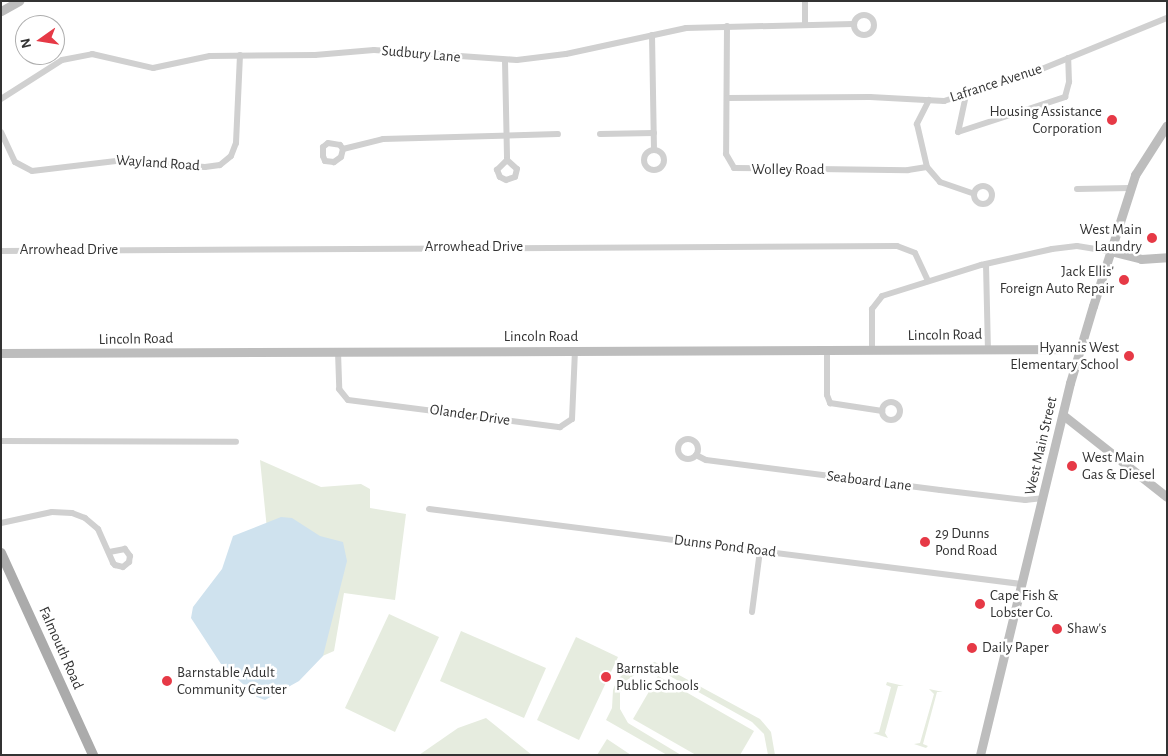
<!DOCTYPE html>
<html>
<head>
<meta charset="utf-8">
<style>
	body { margin:0 }
	#map { position:relative; width:1168px; height:756px; overflow:hidden; background:#fff; font-family:"Alegreya Sans",sans-serif }
	div>[style] { position:absolute }
	.green>* { inset:0; background:#e6ecdf }
	.water>* { inset:0; background:#cfe2ee }
	.street>* { height:6px; margin:-3px; padding:0 3px; transform-origin:3px; border-radius:3px; background:#d0d0d0 }
	.street>.ring { margin:-3px; padding:0; box-sizing:content-box; background:none; border:6px solid #d0d0d0; border-radius:50% }
	.secondary>* { height:9px; margin:-4.5px; padding:0 4.5px; transform-origin:4.5px; border-radius:4.5px; background:#bdbdbd }
	.primary>* { height:10px; margin:-5px; padding:0 5px; transform-origin:5px; border-radius:5px; background:#ababab }
	.dots>* { width:14px; height:14px; translate:-50% -50%; box-sizing:border-box; border:2px solid #fff; border-radius:50% }
	span { translate:-50% -50%; white-space:nowrap; text-align:center; line-height:1.15; -webkit-text-stroke:5px #fff; paint-order:stroke }
	.street-label { font-size:15px; color:#333 }
	.poi-label { font-size:15px; color:#333 }
	.right { translate:-100% -50%; text-align:right }
	.left { translate:0 -50%; text-align:left }
	.frame { position:absolute; inset:0; border:2px solid #333; pointer-events:none }
	.north { position:absolute; left:15px; top:15px; width:50px; height:50px; box-sizing:border-box; background:#fff; border:1px solid #adadad; border-radius:50%; rotate:257deg; font-size:14px; font-weight:700; line-height:20px; text-align:center; color:#333 }
	.north::after { content:''; display:block; margin:auto; width:18px; height:22px; background:#e63946; clip-path:polygon(50% 0,100% 100%,50% 72%,0 100%) }
</style>
</head>
<body>
<div id="map">
	<div class="green">
		<div style="clip-path:polygon(260px 460px,321px 487px,361px 484px,370px 489px,370px 508px,406px 514px,395px 600px,344px 593px,334px 651px,249px 688px,268px 539px)"></div>
		<div style="clip-path:polygon(389px 614px,439px 637px,395px 732px,345px 708px)"></div>
		<div style="clip-path:polygon(461px 631px,546px 668px,524px 718px,440px 681px)"></div>
		<div style="clip-path:polygon(576px 637px,618px 657px,579px 740px,537px 720px)"></div>
		<div style="clip-path:polygon(655px 662px,760px 719px,771px 732px,775px 755px,768px 755px,764px 734px,752px 722px,659px 670px,642px 670px,627px 680px,620px 693px,620px 709px,628px 723px,681px 755px,667px 755px,606px 720px,612px 708px,613px 690px,617px 680px,629px 668px)"></div>
		<div style="clip-path:polygon(658px 676px,754px 731px,740px 755px,696px 755px,633px 719px)"></div>
		<div style="clip-path:polygon(887px 682px,904px 686px,898px 686px,885px 733px,888px 738px,873px 733px,879px 732px,891px 687px,886px 685px)"></div>
		<div style="clip-path:polygon(929px 689px,943px 692px,937px 692px,923px 744px,928px 746px,926px 748px,914px 744px,920px 743px,934px 694px)"></div>
		<div style="clip-path:polygon(486px 718px,532px 755px,419px 755px,458px 728px)"></div>
		<div style="clip-path:polygon(607px 739px,631px 755px,597px 755px)"></div>
	</div>
	<div class="water">
		<div style="clip-path:polygon(281px 517px,292px 518px,320px 536px,343px 542px,347px 561px,323px 656px,299px 681px,265px 700px,257px 697px,221px 664px,191px 618px,193px 607px,222px 569px,233px 536px)"></div>
	</div>
	<div class="street">
		<div style="left:805px;top:1px;width:24px;rotate:90deg"></div>
		<div class="ring" style="left:854px;top:15px;width:14px;height:14px"></div>
		<div style="left:727px;top:26px;width:128px;rotate:90.4deg"></div>
		<div style="left:726px;top:154px;width:16px;rotate:60deg"></div>
		<div style="left:734px;top:168px;width:174px;rotate:0.7deg"></div>
		<div style="left:908px;top:170px;width:19px;rotate:-9deg"></div>
		<div style="left:652px;top:35px;width:115px;rotate:89deg"></div>
		<div style="left:505px;top:61px;width:99px;rotate:88.8deg"></div>
		<div style="left:507px;top:160px;width:13px;rotate:42deg"></div>
		<div style="left:517px;top:169px;width:8px;rotate:104deg"></div>
		<div style="left:515px;top:177px;width:9px;rotate:162deg"></div>
		<div style="left:506px;top:180px;width:7px;rotate:-153deg"></div>
		<div style="left:500px;top:177px;width:8px;rotate:-113deg"></div>
		<div style="left:497px;top:170px;width:14px;rotate:-45deg"></div>
		<div style="left:966px;top:95px;width:38px;rotate:102deg"></div>
		<div style="left:958px;top:132px;width:113px;rotate:-18.1deg"></div>
		<div style="left:1065px;top:97px;width:16px;rotate:-75deg"></div>
		<div style="left:1069px;top:82px;width:24px;rotate:-92deg"></div>
		<div style="left:727px;top:98px;width:143px;rotate:-0.4deg"></div>
		<div style="left:870px;top:97px;width:74px;rotate:3.1deg"></div>
		<div style="left:944px;top:101px;width:92px;rotate:-17.7deg"></div>
		<div style="left:1032px;top:73px;width:146px;rotate:-22.2deg"></div>
		<div style="left:1px;top:99px;width:72px;rotate:-32.6deg"></div>
		<div style="left:62px;top:60px;width:31px;rotate:-11deg"></div>
		<div style="left:92px;top:54px;width:63px;rotate:12.9deg"></div>
		<div style="left:153px;top:68px;width:58px;rotate:-11.9deg"></div>
		<div style="left:210px;top:56px;width:105px;rotate:-0.5deg"></div>
		<div style="left:315px;top:55px;width:59px;rotate:-4.8deg"></div>
		<div style="left:374px;top:50px;width:143px;rotate:4deg"></div>
		<div style="left:517px;top:60px;width:49px;rotate:-7deg"></div>
		<div style="left:566px;top:54px;width:123px;rotate:-12.2deg"></div>
		<div style="left:686px;top:28px;width:167px;rotate:-1.4deg"></div>
		<div style="left:929px;top:100px;width:27px;rotate:117deg"></div>
		<div style="left:917px;top:124px;width:44px;rotate:76.9deg"></div>
		<div style="left:927px;top:167px;width:20px;rotate:49deg"></div>
		<div style="left:940px;top:182px;width:36px;rotate:19deg"></div>
		<div style="left:1px;top:132px;width:33px;rotate:65deg"></div>
		<div style="left:15px;top:162px;width:19px;rotate:28deg"></div>
		<div style="left:32px;top:171px;width:93px;rotate:-6.8deg"></div>
		<div style="left:124px;top:160px;width:81px;rotate:4.9deg"></div>
		<div style="left:205px;top:167px;width:15px;rotate:-8deg"></div>
		<div style="left:220px;top:165px;width:14px;rotate:-39deg"></div>
		<div style="left:231px;top:156px;width:14px;rotate:-69deg"></div>
		<div style="left:236px;top:143px;width:88px;rotate:-87.4deg"></div>
		<div style="left:600px;top:134px;width:54px;rotate:-1.1deg"></div>
		<div style="left:343px;top:149px;width:8px;rotate:104deg"></div>
		<div style="left:341px;top:157px;width:9px;rotate:144deg"></div>
		<div style="left:334px;top:162px;width:9px;rotate:-174deg"></div>
		<div style="left:325px;top:161px;width:5px;rotate:-112deg"></div>
		<div style="left:323px;top:156px;width:9px;rotate:-90deg"></div>
		<div style="left:323px;top:147px;width:6px;rotate:-39deg"></div>
		<div style="left:328px;top:143px;width:12px;rotate:9deg"></div>
		<div style="left:340px;top:145px;width:5px;rotate:53deg"></div>
		<div style="left:343px;top:149px;width:41px;rotate:-14deg"></div>
		<div style="left:383px;top:139px;width:175px;rotate:-1.6deg"></div>
		<div class="ring" style="left:644px;top:150px;width:14px;height:14px"></div>
		<div class="ring" style="left:974px;top:186px;width:12px;height:12px"></div>
		<div style="left:1077px;top:189px;width:53px;rotate:-1.1deg"></div>
		<div style="left:1px;top:251px;width:896px;rotate:-0.32deg"></div>
		<div style="left:897px;top:246px;width:19px;rotate:21deg"></div>
		<div style="left:915px;top:253px;width:31px;rotate:65deg"></div>
		<div style="left:986px;top:264px;width:85px;rotate:88.7deg"></div>
		<div style="left:872px;top:349px;width:40px;rotate:-90deg"></div>
		<div style="left:872px;top:309px;width:16px;rotate:-52deg"></div>
		<div style="left:882px;top:296px;width:104px;rotate:-17.4deg"></div>
		<div style="left:981px;top:265px;width:73px;rotate:-12.7deg"></div>
		<div style="left:1052px;top:249px;width:25px;rotate:-7deg"></div>
		<div style="left:1077px;top:246px;width:33px;rotate:9deg"></div>
		<div style="left:827px;top:350px;width:45px;rotate:90deg"></div>
		<div style="left:827px;top:395px;width:9px;rotate:69deg"></div>
		<div style="left:830px;top:403px;width:53px;rotate:8.7deg"></div>
		<div style="left:338px;top:352px;width:37px;rotate:88deg"></div>
		<div style="left:339px;top:389px;width:14px;rotate:51deg"></div>
		<div style="left:348px;top:400px;width:214px;rotate:7.3deg"></div>
		<div style="left:560px;top:427px;width:14px;rotate:-34deg"></div>
		<div style="left:572px;top:419px;width:68px;rotate:-87.5deg"></div>
		<div class="ring" style="left:882px;top:402px;width:12px;height:12px"></div>
		<div class="ring" style="left:678px;top:439px;width:14px;height:14px"></div>
		<div style="left:1px;top:441px;width:235px;rotate:0.2deg"></div>
		<div style="left:696px;top:455px;width:11px;rotate:27deg"></div>
		<div style="left:706px;top:460px;width:236px;rotate:7.3deg"></div>
		<div style="left:940px;top:490px;width:86px;rotate:6.7deg"></div>
		<div style="left:1025px;top:500px;width:18px;rotate:-6deg"></div>
		<div style="left:429px;top:509px;width:597px;rotate:7.22deg"></div>
		<div style="left:1px;top:523px;width:52px;rotate:-12.2deg"></div>
		<div style="left:52px;top:512px;width:20px;rotate:3deg"></div>
		<div style="left:72px;top:513px;width:14px;rotate:21deg"></div>
		<div style="left:85px;top:518px;width:17px;rotate:40deg"></div>
		<div style="left:98px;top:529px;width:37px;rotate:66deg"></div>
		<div style="left:113px;top:563px;width:3px;rotate:45deg"></div>
		<div style="left:115px;top:565px;width:8px;rotate:14deg"></div>
		<div style="left:123px;top:567px;width:8px;rotate:-40deg"></div>
		<div style="left:129px;top:562px;width:6px;rotate:-81deg"></div>
		<div style="left:130px;top:556px;width:9px;rotate:-126deg"></div>
		<div style="left:125px;top:549px;width:16px;rotate:169deg"></div>
		<div style="left:752px;top:612px;width:63px;rotate:-82.6deg"></div>
	</div>
	<div class="secondary">
		<div style="left:1px;top:11px;width:21px;rotate:-29deg"></div>
		<div style="left:1110px;top:251px;width:32px;rotate:14deg"></div>
		<div style="left:1141px;top:259px;width:26px;rotate:-4deg"></div>
		<div style="left:1px;top:353px;width:1079px;rotate:-0.21deg"></div>
		<div style="left:1063px;top:415px;width:132px;rotate:38.3deg"></div>
		<div style="left:980px;top:755px;width:383px;rotate:-76.4deg"></div>
		<div style="left:1070px;top:383px;width:80px;rotate:-73.4deg"></div>
		<div style="left:1093px;top:306px;width:138px;rotate:-72.2deg"></div>
		<div style="left:1135px;top:175px;width:59px;rotate:-57.4deg"></div>
	</div>
	<div class="primary">
		<div style="left:1px;top:553px;width:222px;rotate:65.5deg"></div>
	</div>
	<div class="dots">
		<div style="left:1112px;top:120px;background:#e63946"></div>
		<div style="left:1152px;top:238px;background:#e63946"></div>
		<div style="left:1124px;top:280px;background:#e63946"></div>
		<div style="left:1129px;top:356px;background:#e63946"></div>
		<div style="left:1072px;top:466px;background:#e63946"></div>
		<div style="left:925px;top:542px;background:#e63946"></div>
		<div style="left:980px;top:604px;background:#e63946"></div>
		<div style="left:1057px;top:629px;background:#e63946"></div>
		<div style="left:972px;top:648px;background:#e63946"></div>
		<div style="left:606px;top:677px;background:#e63946"></div>
		<div style="left:167px;top:681px;background:#e63946"></div>
	</div>
	<div class="street-label">
		<span style="left:421px;top:54px;rotate:5deg">Sudbury Lane</span>
		<span style="left:996px;top:83px;rotate:-18deg">Lafrance Avenue</span>
		<span style="left:158px;top:163px;rotate:4deg">Wayland Road</span>
		<span style="left:788px;top:170px">Wolley Road</span>
		<span style="left:474px;top:247px">Arrowhead Drive</span>
		<span style="left:69px;top:250px">Arrowhead Drive</span>
		<span style="left:945px;top:335px;rotate:-1deg">Lincoln Road</span>
		<span style="left:541px;top:337px">Lincoln Road</span>
		<span style="left:136px;top:339px;rotate:-1deg">Lincoln Road</span>
		<span style="left:470px;top:415px;rotate:8deg">Olander Drive</span>
		<span style="left:1041px;top:446px;rotate:-77deg">West Main Street</span>
		<span style="left:869px;top:481px;rotate:7deg">Seaboard Lane</span>
		<span style="left:725px;top:546px;rotate:7deg">Dunns Pond Road</span>
		<span style="left:61px;top:648px;rotate:66deg">Falmouth Road</span>
	</div>
	<div class="poi-label">
		<span class="right" style="left:1102px;top:120px">Housing Assistance<br>Corporation</span>
		<span class="right" style="left:1142px;top:238px">West Main<br>Laundry</span>
		<span class="right" style="left:1114px;top:280px">Jack Ellis'<br>Foreign Auto Repair</span>
		<span class="right" style="left:1119px;top:356px">Hyannis West<br>Elementary School</span>
		<span class="left" style="left:1082px;top:466px">West Main<br>Gas &amp; Diesel</span>
		<span class="left" style="left:935px;top:542px">29 Dunns<br>Pond Road</span>
		<span class="left" style="left:990px;top:604px">Cape Fish &amp;<br>Lobster Co.</span>
		<span class="left" style="left:1067px;top:629px">Shaw's</span>
		<span class="left" style="left:982px;top:648px">Daily Paper</span>
		<span class="left" style="left:616px;top:677px">Barnstable<br>Public Schools</span>
		<span class="left" style="left:177px;top:681px">Barnstable Adult<br>Community Center</span>
	</div>
	<div class="frame"></div>
	<div class="north">N</div>
</div>
</body>
</html>
